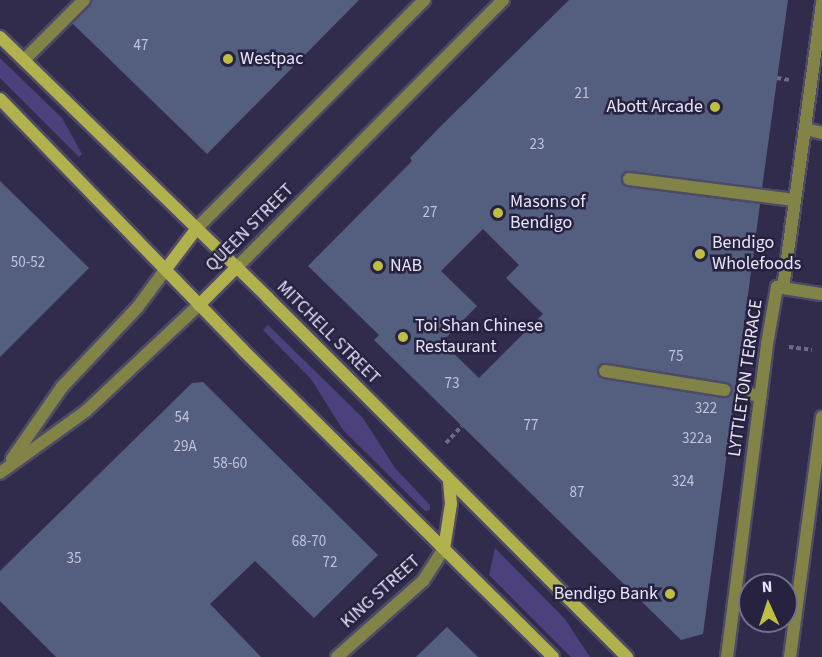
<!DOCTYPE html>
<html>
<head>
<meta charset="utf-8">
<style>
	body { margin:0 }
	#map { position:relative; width:822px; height:657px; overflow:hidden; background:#312c4b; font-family:"Source Sans 3",sans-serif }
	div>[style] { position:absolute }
	.green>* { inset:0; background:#4c417c }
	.building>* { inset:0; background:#545f80 }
	.path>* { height:4px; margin-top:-2px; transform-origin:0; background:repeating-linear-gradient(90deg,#6f6b86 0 4.5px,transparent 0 7.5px) }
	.roads { filter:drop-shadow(2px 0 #4e4a67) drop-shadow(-2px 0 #4e4a67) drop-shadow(0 2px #4e4a67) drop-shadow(0 -2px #4e4a67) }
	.lane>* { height:12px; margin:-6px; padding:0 6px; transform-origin:6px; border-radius:6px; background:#828447 }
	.street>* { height:12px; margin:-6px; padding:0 6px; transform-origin:6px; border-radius:6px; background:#828447 }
	.secondary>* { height:12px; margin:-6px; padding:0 6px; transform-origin:6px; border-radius:6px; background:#b1b24d }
	.dots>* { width:16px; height:16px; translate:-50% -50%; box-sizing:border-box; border:3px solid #272240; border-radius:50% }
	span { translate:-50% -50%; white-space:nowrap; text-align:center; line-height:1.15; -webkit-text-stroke:5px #272240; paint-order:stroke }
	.number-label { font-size:15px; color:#c2c4db }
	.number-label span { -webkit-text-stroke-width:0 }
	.poi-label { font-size:18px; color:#e7e5f9 }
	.left { translate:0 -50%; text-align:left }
	.right { translate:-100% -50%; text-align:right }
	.street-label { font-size:18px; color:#e7e5f9 }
	.north { position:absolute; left:738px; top:573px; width:60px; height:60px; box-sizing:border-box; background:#272240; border:2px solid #74708a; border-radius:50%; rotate:357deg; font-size:16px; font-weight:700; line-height:24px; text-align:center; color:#e7e5f9 }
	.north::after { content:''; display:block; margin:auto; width:21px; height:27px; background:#bebf42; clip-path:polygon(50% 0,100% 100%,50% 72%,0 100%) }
</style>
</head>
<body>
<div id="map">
	<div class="green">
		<div style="clip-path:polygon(0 58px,62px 118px,82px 154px,79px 157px,0 78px)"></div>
		<div style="clip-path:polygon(268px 325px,363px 418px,395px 468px,430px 505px,430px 510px,425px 511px,343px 430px,311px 379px,263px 330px)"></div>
		<div style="clip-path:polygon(495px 548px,565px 619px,590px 657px,571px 657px,489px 575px)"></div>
	</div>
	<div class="building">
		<div style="clip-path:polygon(92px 0,359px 0,207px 154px,72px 23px)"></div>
		<div style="clip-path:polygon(evenodd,569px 0,788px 0,762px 188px,630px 171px,621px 177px,628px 187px,760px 204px,703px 634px,681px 640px,374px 340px,379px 335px,308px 266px,412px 161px,410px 158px,440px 127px,569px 0,483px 229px,519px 265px,506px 278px,543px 314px,479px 378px,442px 342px,477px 306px,441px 271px,483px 229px,569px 0,606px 363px,725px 382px,732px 392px,723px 398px,604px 379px,597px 370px,606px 363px)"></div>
		<div style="clip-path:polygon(0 181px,89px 268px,0 357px)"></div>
		<div style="clip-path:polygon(203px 382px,378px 555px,314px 618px,255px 561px,210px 604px,261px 657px,56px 657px,0 601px,0 571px,192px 383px)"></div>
		<div style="clip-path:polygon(447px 627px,478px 657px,416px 657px)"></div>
	</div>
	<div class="path">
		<div style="left:777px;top:78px;width:12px;rotate:9deg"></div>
		<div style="left:789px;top:347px;width:23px;rotate:7deg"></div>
		<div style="left:446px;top:443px;width:23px;rotate:-47deg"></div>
	</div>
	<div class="roads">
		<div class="lane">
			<div style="left:24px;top:60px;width:85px;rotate:-45deg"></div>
			<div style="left:806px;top:129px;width:16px;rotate:14deg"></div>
			<div style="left:629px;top:179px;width:167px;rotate:7.2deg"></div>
			<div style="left:783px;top:288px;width:39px;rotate:9deg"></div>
			<div style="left:605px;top:371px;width:121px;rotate:9.1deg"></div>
			<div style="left:745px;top:393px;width:16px;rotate:11deg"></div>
			<div style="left:790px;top:657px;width:242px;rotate:-82.4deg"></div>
		</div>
		<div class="street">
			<div style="left:197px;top:228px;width:322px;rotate:-45.1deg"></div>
			<div style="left:237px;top:267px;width:377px;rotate:-45.1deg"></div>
			<div style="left:12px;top:459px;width:88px;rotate:-55.2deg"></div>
			<div style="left:62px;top:387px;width:109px;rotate:-46.5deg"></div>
			<div style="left:137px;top:308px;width:49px;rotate:-53.4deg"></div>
			<div style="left:0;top:473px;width:106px;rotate:-35.8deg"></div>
			<div style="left:86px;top:411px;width:155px;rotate:-43.2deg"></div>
			<div style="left:337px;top:657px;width:115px;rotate:-41.5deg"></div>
			<div style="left:423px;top:581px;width:38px;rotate:-57deg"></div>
			<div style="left:727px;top:657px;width:316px;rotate:-82.7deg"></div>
			<div style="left:767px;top:344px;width:58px;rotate:-80deg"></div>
			<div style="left:777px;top:287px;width:6px;rotate:9deg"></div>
			<div style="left:783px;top:288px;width:288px;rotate:-82.2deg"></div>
		</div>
		<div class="secondary">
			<div style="left:0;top:37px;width:374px;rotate:44.2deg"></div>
			<div style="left:268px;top:298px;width:508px;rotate:45deg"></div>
			<div style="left:0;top:99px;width:349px;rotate:45.9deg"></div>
			<div style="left:243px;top:350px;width:436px;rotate:44.7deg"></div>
			<div style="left:166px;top:269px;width:51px;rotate:-52.9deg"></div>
			<div style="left:199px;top:305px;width:54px;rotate:-45deg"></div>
			<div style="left:444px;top:549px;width:46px;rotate:-81.2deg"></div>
			<div style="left:451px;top:504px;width:23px;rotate:-95deg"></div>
		</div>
	</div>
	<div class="dots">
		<div style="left:228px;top:59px;background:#bebf42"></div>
		<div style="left:715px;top:107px;background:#bebf42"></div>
		<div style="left:498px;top:213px;background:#bebf42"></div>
		<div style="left:700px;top:254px;background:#bebf42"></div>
		<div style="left:378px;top:266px;background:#bebf42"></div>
		<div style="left:403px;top:337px;background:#bebf42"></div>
		<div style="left:670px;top:594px;background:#bebf42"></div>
	</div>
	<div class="number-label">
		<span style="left:141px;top:46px">47</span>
		<span style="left:582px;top:94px">21</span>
		<span style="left:537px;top:145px">23</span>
		<span style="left:430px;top:213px">27</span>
		<span style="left:28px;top:263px">50-52</span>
		<span style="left:676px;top:357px">75</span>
		<span style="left:452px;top:384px">73</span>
		<span style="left:706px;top:409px">322</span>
		<span style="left:182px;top:418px">54</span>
		<span style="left:531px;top:426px">77</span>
		<span style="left:697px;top:439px">322a</span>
		<span style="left:185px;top:447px">29A</span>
		<span style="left:230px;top:464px">58-60</span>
		<span style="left:683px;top:482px">324</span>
		<span style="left:577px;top:493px">87</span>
		<span style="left:309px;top:542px">68-70</span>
		<span style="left:74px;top:559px">35</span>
		<span style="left:330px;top:563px">72</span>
	</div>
	<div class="poi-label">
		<span class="left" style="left:240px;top:59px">Westpac</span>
		<span class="right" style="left:703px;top:107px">Abott Arcade</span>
		<span class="left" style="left:510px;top:213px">Masons of<br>Bendigo</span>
		<span class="left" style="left:712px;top:254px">Bendigo<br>Wholefoods</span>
		<span class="left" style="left:390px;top:266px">NAB</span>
		<span class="left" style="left:415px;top:337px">Toi Shan Chinese<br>Restaurant</span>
		<span class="right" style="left:658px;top:594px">Bendigo Bank</span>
	</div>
	<div class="street-label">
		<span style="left:250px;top:228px;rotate:-45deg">QUEEN STREET</span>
		<span style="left:328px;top:333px;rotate:45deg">MITCHELL STREET</span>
		<span style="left:746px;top:378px;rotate:-82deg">LYTTLETON TERRACE</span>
		<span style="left:381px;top:592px;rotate:-42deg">KING STREET</span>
	</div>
	<div class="north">N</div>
</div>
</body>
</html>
